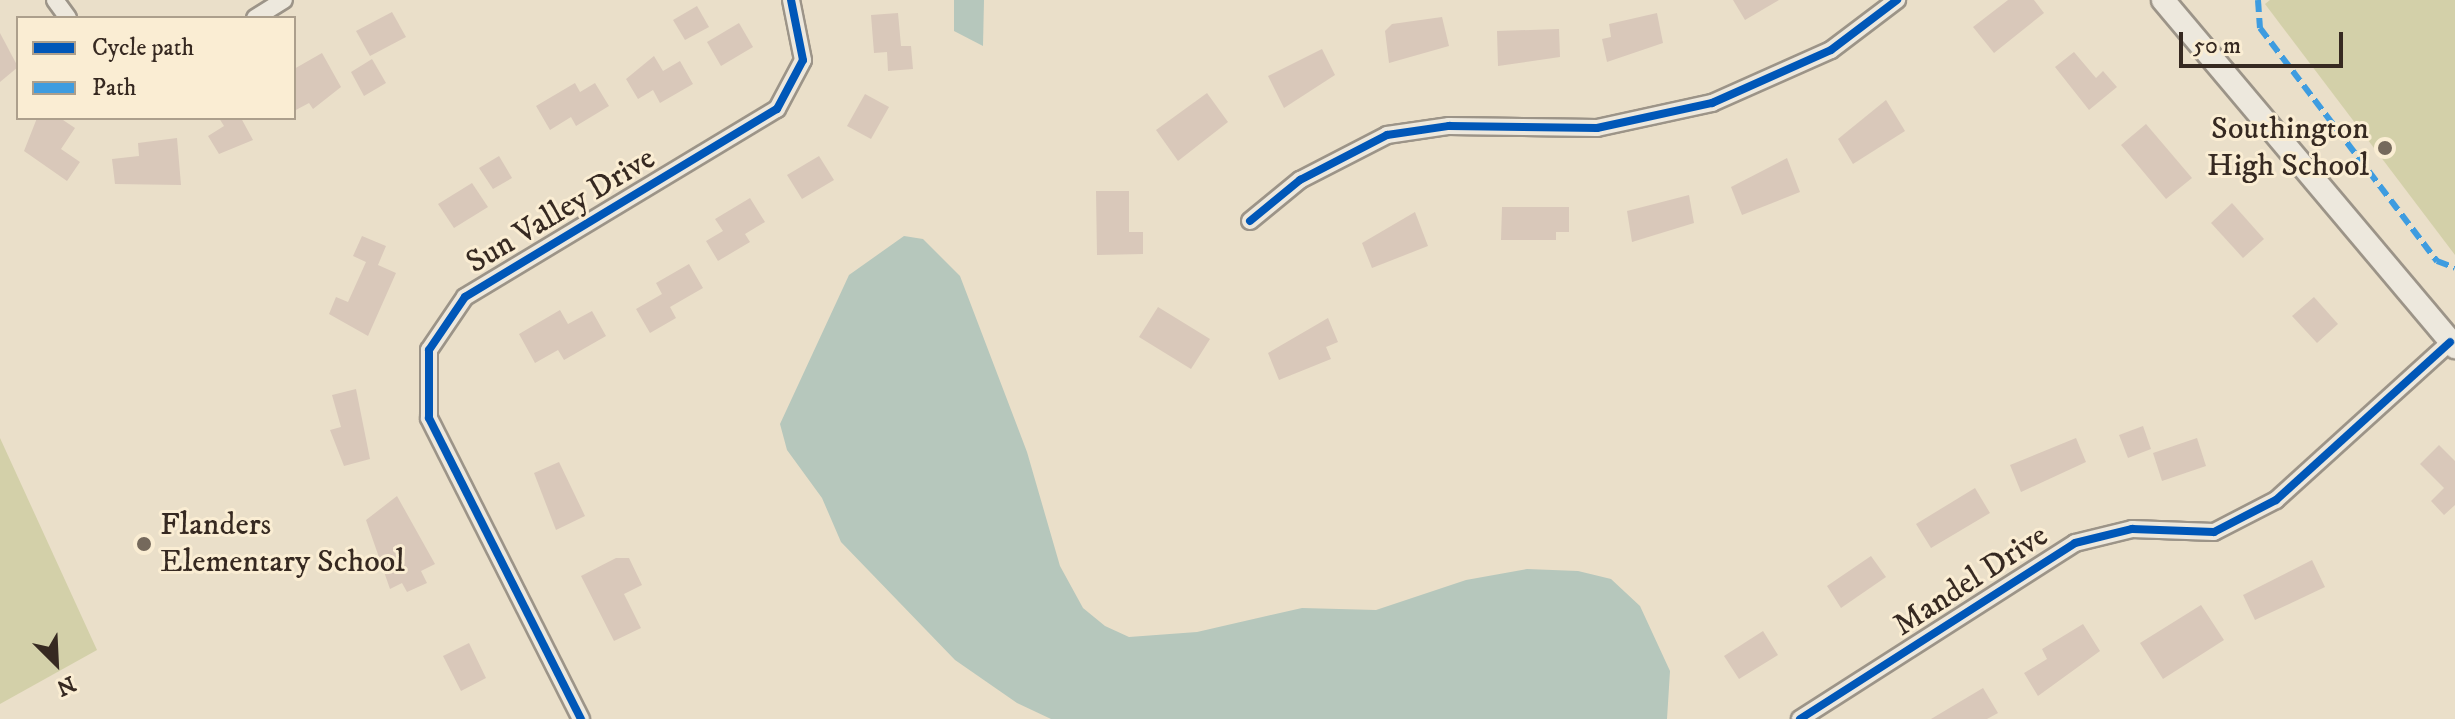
<!DOCTYPE html>
<html>
<head>
<meta charset="utf-8">
<style>
	body { margin:0 }
	#map { position:relative; width:2455px; height:719px; overflow:hidden; background:#eadfc9; font-family:"IM FELL DW Pica",serif }
	div>[style] { position:absolute }
	.green>* { inset:0; background:#d3d0a9 }
	.water>* { inset:0; background:#b6c7bc }
	.building>* { inset:0; background:#d9c8ba }
	.roads { filter:drop-shadow(2px 0 #9c9488) drop-shadow(-2px 0 #9c9488) drop-shadow(0 2px #9c9488) drop-shadow(0 -2px #9c9488) }
	.minor>* { height:16px; margin:-8px; padding:0 8px; transform-origin:8px; border-radius:8px; background:#ede8dd }
	.tertiary>* { height:22px; margin:-11px; padding:0 11px; transform-origin:11px; border-radius:11px; background:#ede8dd }
	.quiet>* { height:6px; margin-top:-3px; transform-origin:0; background:repeating-linear-gradient(90deg,#3e9ce0 0 12px,transparent 0 18px) }
	.cycleway>* { height:8px; margin:-4px; padding:0 4px; transform-origin:4px; border-radius:4px; background:#0057b8 }
	.dots>* { width:22px; height:22px; translate:-50% -50%; box-sizing:border-box; border:4px solid #faedd3; border-radius:50% }
	span { translate:-50% -50%; white-space:nowrap; text-align:center; line-height:1.15; -webkit-text-stroke:6px #faedd3; paint-order:stroke }
	.poi-label { font-size:32px; color:#362921 }
	.right { translate:-100% -50%; text-align:right }
	.left { translate:0 -50%; text-align:left }
	.street-label { font-size:32px; color:#362921 }
	.legend { position:absolute; left:16px; top:16px; width:280px; height:104px; box-sizing:border-box; background:#faedd3; border:2px solid #ac9f8c; margin:0; padding:10px 14px; list-style:none; font-size:24px; color:#362921 }
	.legend li { display:flex; align-items:center; gap:16px; height:40px }
	.legend b { width:40px; border:2px solid #ac9f8c }
	.north { position:absolute; left:16px; top:623px; width:80px; height:80px; -webkit-text-stroke:6px #faedd3; paint-order:stroke; rotate:156deg; font-size:22px; font-weight:700; line-height:32px; text-align:center; color:#362921 }
	.north::after { content:''; display:block; margin:auto; width:28px; height:36px; background:#362921; clip-path:polygon(50% 0,100% 100%,50% 72%,0 100%) }
	.scale { position:absolute; left:2179px; top:32px; width:164px; height:36px; box-sizing:border-box; border:4px solid #362921; border-top:0; padding-left:10px; font-size:24px; line-height:28px; white-space:nowrap; color:#362921; -webkit-text-stroke:6px #faedd3; paint-order:stroke }
</style>
</head>
<body>
<div id="map">
	<div class="green">
		<div style="clip-path:polygon(2270px 0,2455px 0,2455px 255px,2265px 4px)"></div>
		<div style="clip-path:polygon(0 438px,97px 650px,0 704px)"></div>
	</div>
	<div class="water">
		<div style="clip-path:polygon(954px 0,984px 0,983px 46px,954px 31px)"></div>
		<div style="clip-path:polygon(904px 236px,923px 239px,960px 276px,1027px 452px,1060px 566px,1083px 608px,1105px 626px,1129px 637px,1197px 632px,1302px 608px,1376px 610px,1466px 580px,1527px 569px,1578px 571px,1611px 579px,1640px 606px,1670px 671px,1667px 719px,1051px 719px,1017px 703px,955px 660px,841px 542px,822px 498px,787px 450px,780px 424px,849px 275px)"></div>
	</div>
	<div class="building">
		<div style="clip-path:polygon(1733px 0,1779px 0,1745px 20px)"></div>
		<div style="clip-path:polygon(2008px 0,2034px 0,2044px 13px,1994px 53px,1973px 27px)"></div>
		<div style="clip-path:polygon(697px 6px,709px 27px,685px 40px,673px 20px)"></div>
		<div style="clip-path:polygon(392px 12px,406px 37px,370px 56px,356px 31px)"></div>
		<div style="clip-path:polygon(898px 13px,901px 46px,911px 46px,913px 69px,888px 71px,887px 52px,874px 53px,871px 15px)"></div>
		<div style="clip-path:polygon(1657px 13px,1663px 43px,1607px 62px,1602px 39px,1611px 37px,1609px 24px)"></div>
		<div style="clip-path:polygon(1442px 17px,1449px 46px,1389px 63px,1385px 31px,1392px 24px)"></div>
		<div style="clip-path:polygon(739px 23px,753px 47px,721px 66px,707px 42px)"></div>
		<div style="clip-path:polygon(1559px 29px,1560px 57px,1498px 66px,1497px 31px)"></div>
		<div style="clip-path:polygon(0 33px,18px 67px,0 82px)"></div>
		<div style="clip-path:polygon(1322px 49px,1335px 75px,1284px 108px,1268px 76px)"></div>
		<div style="clip-path:polygon(2074px 52px,2096px 78px,2103px 71px,2117px 87px,2089px 110px,2055px 67px)"></div>
		<div style="clip-path:polygon(322px 53px,341px 87px,313px 109px,309px 103px,294px 111px,294px 69px)"></div>
		<div style="clip-path:polygon(654px 56px,663px 71px,680px 61px,693px 84px,660px 103px,653px 90px,638px 99px,626px 79px)"></div>
		<div style="clip-path:polygon(372px 59px,386px 83px,364px 96px,351px 72px)"></div>
		<div style="clip-path:polygon(575px 83px,580px 92px,595px 83px,609px 106px,576px 126px,571px 117px,550px 130px,536px 106px)"></div>
		<div style="clip-path:polygon(1207px 93px,1228px 122px,1178px 161px,1156px 130px)"></div>
		<div style="clip-path:polygon(865px 94px,889px 107px,871px 139px,847px 126px)"></div>
		<div style="clip-path:polygon(1886px 100px,1905px 131px,1853px 164px,1838px 139px)"></div>
		<div style="clip-path:polygon(37px 118px,60px 118px,75px 128px,61px 149px,80px 162px,67px 181px,24px 151px)"></div>
		<div style="clip-path:polygon(219px 118px,241px 118px,253px 140px,219px 154px,208px 136px,224px 126px)"></div>
		<div style="clip-path:polygon(2146px 124px,2192px 178px,2166px 199px,2121px 145px)"></div>
		<div style="clip-path:polygon(177px 138px,181px 185px,115px 184px,112px 159px,139px 156px,138px 143px)"></div>
		<div style="clip-path:polygon(499px 156px,512px 178px,493px 189px,479px 168px)"></div>
		<div style="clip-path:polygon(819px 156px,834px 180px,802px 199px,787px 175px)"></div>
		<div style="clip-path:polygon(1787px 158px,1800px 192px,1742px 215px,1731px 187px)"></div>
		<div style="clip-path:polygon(472px 183px,488px 207px,454px 228px,438px 204px)"></div>
		<div style="clip-path:polygon(1096px 191px,1129px 191px,1129px 232px,1143px 232px,1143px 254px,1097px 255px)"></div>
		<div style="clip-path:polygon(1689px 195px,1694px 223px,1632px 242px,1627px 211px)"></div>
		<div style="clip-path:polygon(750px 198px,765px 222px,745px 234px,750px 242px,718px 261px,706px 241px,723px 231px,715px 219px)"></div>
		<div style="clip-path:polygon(2232px 203px,2264px 239px,2243px 258px,2211px 223px)"></div>
		<div style="clip-path:polygon(1502px 207px,1569px 207px,1569px 232px,1556px 232px,1556px 240px,1501px 240px)"></div>
		<div style="clip-path:polygon(1415px 212px,1428px 246px,1372px 268px,1362px 243px)"></div>
		<div style="clip-path:polygon(362px 236px,386px 246px,378px 265px,396px 273px,368px 336px,329px 314px,336px 297px,348px 302px,366px 262px,353px 256px)"></div>
		<div style="clip-path:polygon(689px 264px,703px 288px,670px 307px,676px 318px,650px 333px,636px 309px,662px 294px,656px 283px)"></div>
		<div style="clip-path:polygon(2314px 297px,2338px 324px,2317px 343px,2292px 316px)"></div>
		<div style="clip-path:polygon(1158px 307px,1210px 339px,1191px 369px,1139px 337px)"></div>
		<div style="clip-path:polygon(560px 310px,568px 324px,592px 311px,606px 336px,564px 360px,558px 350px,535px 363px,519px 334px)"></div>
		<div style="clip-path:polygon(1328px 318px,1338px 342px,1326px 347px,1331px 359px,1279px 380px,1268px 353px)"></div>
		<div style="clip-path:polygon(356px 389px,370px 459px,344px 466px,330px 430px,341px 427px,332px 395px)"></div>
		<div style="clip-path:polygon(2143px 426px,2151px 449px,2128px 458px,2119px 435px)"></div>
		<div style="clip-path:polygon(2076px 438px,2086px 462px,2021px 492px,2010px 465px)"></div>
		<div style="clip-path:polygon(2197px 438px,2206px 466px,2162px 481px,2153px 453px)"></div>
		<div style="clip-path:polygon(2439px 445px,2455px 461px,2455px 505px,2444px 515px,2431px 501px,2444px 488px,2420px 464px)"></div>
		<div style="clip-path:polygon(559px 462px,585px 516px,556px 530px,534px 473px)"></div>
		<div style="clip-path:polygon(1975px 488px,1990px 513px,1931px 548px,1916px 524px)"></div>
		<div style="clip-path:polygon(397px 496px,435px 564px,421px 571px,427px 583px,407px 592px,402px 583px,390px 589px,366px 520px)"></div>
		<div style="clip-path:polygon(1871px 556px,1886px 577px,1841px 608px,1827px 586px)"></div>
		<div style="clip-path:polygon(616px 558px,629px 558px,642px 585px,624px 594px,641px 628px,614px 641px,581px 576px)"></div>
		<div style="clip-path:polygon(2312px 560px,2325px 587px,2255px 620px,2243px 595px)"></div>
		<div style="clip-path:polygon(2201px 605px,2224px 640px,2163px 679px,2140px 643px)"></div>
		<div style="clip-path:polygon(2083px 624px,2100px 651px,2038px 696px,2024px 673px,2047px 659px,2042px 649px)"></div>
		<div style="clip-path:polygon(1763px 631px,1778px 655px,1739px 679px,1724px 656px)"></div>
		<div style="clip-path:polygon(469px 643px,486px 678px,461px 691px,443px 656px)"></div>
		<div style="clip-path:polygon(1983px 688px,1998px 713px,1987px 719px,1931px 719px)"></div>
	</div>
	<div class="roads">
		<div class="minor">
			<div style="left:55px;top:0;width:22px;rotate:54deg"></div>
			<div style="left:255px;top:18px;width:34px;rotate:-32deg"></div>
			<div style="left:1250px;top:221px;width:65px;rotate:-39.4deg"></div>
			<div style="left:1300px;top:180px;width:98px;rotate:-27.3deg"></div>
			<div style="left:1387px;top:135px;width:63px;rotate:-8.3deg"></div>
			<div style="left:1449px;top:126px;width:148px;rotate:0.8deg"></div>
			<div style="left:1597px;top:128px;width:118px;rotate:-12.3deg"></div>
			<div style="left:1712px;top:103px;width:130px;rotate:-24deg"></div>
			<div style="left:1831px;top:50px;width:83px;rotate:-37.1deg"></div>
			<div style="left:581px;top:719px;width:337px;rotate:-116.8deg"></div>
			<div style="left:429px;top:418px;width:68px;rotate:-90deg"></div>
			<div style="left:429px;top:350px;width:64px;rotate:-55.8deg"></div>
			<div style="left:465px;top:297px;width:364px;rotate:-31.1deg"></div>
			<div style="left:777px;top:109px;width:55px;rotate:-62deg"></div>
			<div style="left:803px;top:60px;width:61px;rotate:-101.3deg"></div>
			<div style="left:1800px;top:719px;width:326px;rotate:-32.6deg"></div>
			<div style="left:2075px;top:543px;width:59px;rotate:-13.8deg"></div>
			<div style="left:2132px;top:529px;width:82px;rotate:2.1deg"></div>
			<div style="left:2214px;top:532px;width:70px;rotate:-27.3deg"></div>
			<div style="left:2276px;top:500px;width:235px;rotate:-42.2deg"></div>
		</div>
		<div class="tertiary">
			<div style="left:2163px;top:0;width:454px;rotate:49.9deg"></div>
		</div>
	</div>
	<div class="quiet">
		<div style="left:2258px;top:0;width:28px;rotate:86deg"></div>
		<div style="left:2260px;top:28px;width:293px;rotate:52.8deg"></div>
		<div style="left:2437px;top:261px;width:19px;rotate:21deg"></div>
	</div>
	<div class="cycleway">
		<div style="left:1250px;top:221px;width:65px;rotate:-39.4deg"></div>
		<div style="left:1300px;top:180px;width:98px;rotate:-27.3deg"></div>
		<div style="left:1387px;top:135px;width:63px;rotate:-8.3deg"></div>
		<div style="left:1449px;top:126px;width:148px;rotate:0.8deg"></div>
		<div style="left:1597px;top:128px;width:118px;rotate:-12.3deg"></div>
		<div style="left:1712px;top:103px;width:130px;rotate:-24deg"></div>
		<div style="left:1831px;top:50px;width:83px;rotate:-37.1deg"></div>
		<div style="left:581px;top:719px;width:337px;rotate:-116.8deg"></div>
		<div style="left:429px;top:418px;width:68px;rotate:-90deg"></div>
		<div style="left:429px;top:350px;width:64px;rotate:-55.8deg"></div>
		<div style="left:465px;top:297px;width:364px;rotate:-31.1deg"></div>
		<div style="left:777px;top:109px;width:55px;rotate:-62deg"></div>
		<div style="left:803px;top:60px;width:61px;rotate:-101.3deg"></div>
		<div style="left:1800px;top:719px;width:326px;rotate:-32.6deg"></div>
		<div style="left:2075px;top:543px;width:59px;rotate:-13.8deg"></div>
		<div style="left:2132px;top:529px;width:82px;rotate:2.1deg"></div>
		<div style="left:2214px;top:532px;width:70px;rotate:-27.3deg"></div>
		<div style="left:2276px;top:500px;width:235px;rotate:-42.2deg"></div>
	</div>
	<div class="dots">
		<div style="left:2385px;top:148px;background:#75695c"></div>
		<div style="left:144px;top:544px;background:#75695c"></div>
	</div>
	<div class="poi-label">
		<span class="right" style="left:2369px;top:148px">Southington<br>High School</span>
		<span class="left" style="left:160px;top:544px">Flanders<br>Elementary School</span>
	</div>
	<div class="street-label">
		<span style="left:561px;top:211px;rotate:-31deg">Sun Valley Drive</span>
		<span style="left:1971px;top:581px;rotate:-33deg">Mandel Drive</span>
	</div>
	<ul class="legend">
	<li><b style="height:10px;background:#0057b8"></b>Cycle path</li>
	<li><b style="height:10px;background:#3e9ce0"></b>Path</li>
	</ul>
	<div class="north">N</div>
	<div class="scale">50 m</div>
</div>
</body>
</html>
